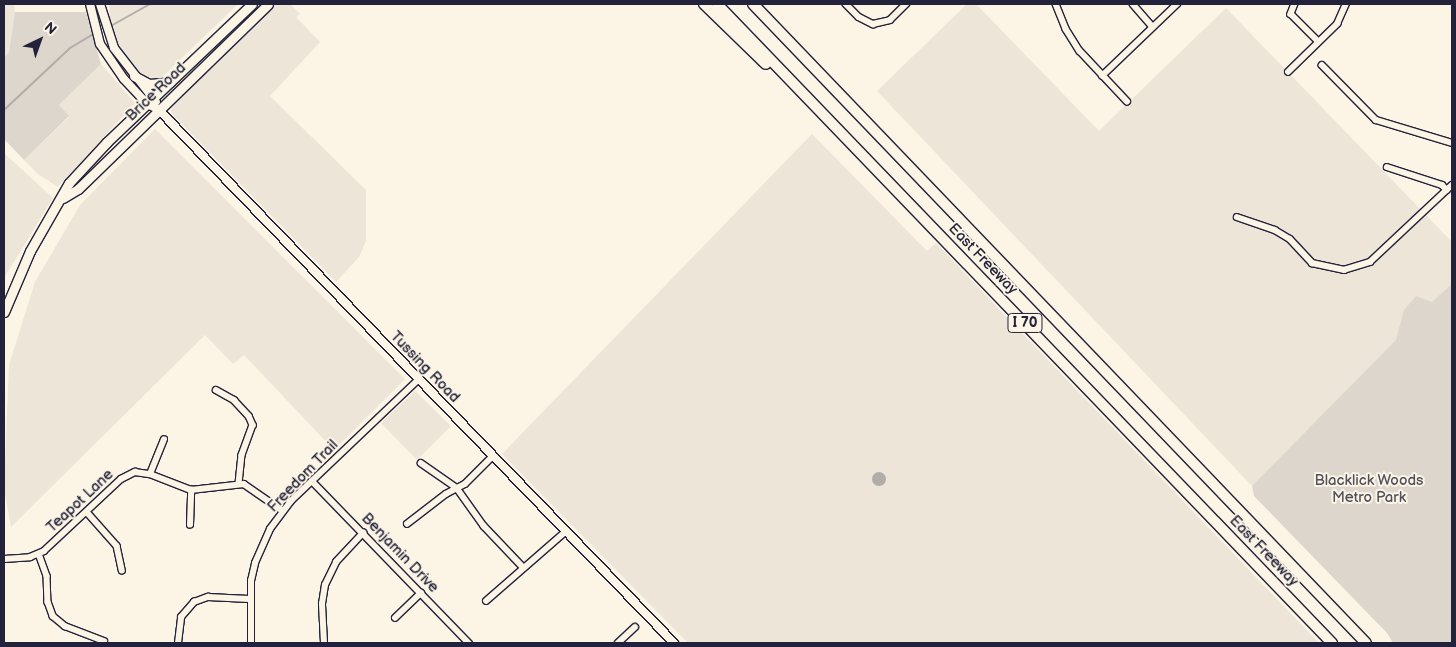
<!DOCTYPE html>
<html>
<head>
<meta charset="utf-8">
<style>
	body { margin:0 }
	#map { position:relative; width:1456px; height:647px; overflow:hidden; background:#fcf5e5; font-family:"Balsamiq Sans",sans-serif }
	div>[style] { position:absolute }
	.built>* { inset:0; background:#ece5d8 }
	.green>* { inset:0; background:#dcd6cc }
	.water>* { inset:0; background:#b2adab }
	.round { border-radius:50% }
	.stream>* { height:2px; margin:-1px; padding:0 1px; transform-origin:1px; border-radius:1px; background:#b2adab }
	.roads { filter:drop-shadow(1px 0 #22223b) drop-shadow(-1px 0 #22223b) drop-shadow(0 1px #22223b) drop-shadow(0 -1px #22223b) }
	.street>* { height:5.5px; margin:-2.75px; padding:0 2.75px; transform-origin:2.75px; border-radius:2.75px; background:#fcf5e5 }
	.secondary>* { height:8px; margin:-4px; padding:0 4px; transform-origin:4px; border-radius:4px; background:#fcf5e5 }
	.primary>* { height:9px; margin:-4.5px; padding:0 4.5px; transform-origin:4.5px; border-radius:4.5px; background:#fcf5e5 }
	.highway>* { height:10px; margin:-5px; padding:0 5px; transform-origin:5px; border-radius:5px; background:#fcf5e5 }
	span { translate:-50% -50%; white-space:nowrap; text-align:center; line-height:1.15; -webkit-text-stroke:4px #fcf5e5; paint-order:stroke }
	.shield-label span { padding:1px 4px; background:#fcf5e5; border:1px solid; border-radius:4px; -webkit-text-stroke-width:0 }
	.shield-label { font-size:14px; color:#22223b; font-weight:700 }
	.street-label { font-size:15px; color:#22223b }
	.park-label { font-size:15px; color:#504f5f }
	.frame { position:absolute; inset:0; border:5px solid #22223b; pointer-events:none }
	.north { position:absolute; left:15px; top:15px; width:50px; height:50px; -webkit-text-stroke:4px #fcf5e5; paint-order:stroke; rotate:42deg; font-size:14px; font-weight:700; line-height:20px; text-align:center; color:#22223b }
	.north::after { content:''; display:block; margin:auto; width:18px; height:22px; background:#22223b; clip-path:polygon(50% 0,100% 100%,50% 72%,0 100%) }
</style>
</head>
<body>
<div id="map">
	<div class="built">
		<div style="clip-path:polygon(4px 4px,14px 4px,15px 12px,9px 52px,4px 57px)"></div>
		<div style="clip-path:polygon(109px 4px,238px 4px,160px 79px,140px 75px,120px 48px,110px 21px)"></div>
		<div style="clip-path:polygon(273px 4px,290px 4px,300px 14px,296px 17px,320px 42px,270px 96px,366px 190px,366px 241px,359px 257px,336px 282px,171px 113px,173px 101px)"></div>
		<div style="clip-path:polygon(967px 4px,976px 4px,1099px 131px,1226px 8px,1452px 242px,1452px 291px,1252px 486px,877px 91px)"></div>
		<div style="clip-path:polygon(101px 64px,135px 103px,58px 187px,38px 174px,24px 160px,69px 117px,59px 105px)"></div>
		<div style="clip-path:polygon(155px 129px,405px 379px,334px 450px,244px 355px,233px 364px,205px 335px,11px 527px,4px 488px,9px 365px,35px 282px,80px 205px)"></div>
		<div style="clip-path:polygon(812px 134px,927px 251px,936px 243px,1319px 643px,688px 643px,502px 454px)"></div>
		<div style="clip-path:polygon(4px 153px,53px 198px,4px 278px)"></div>
		<div style="clip-path:polygon(415px 391px,451px 426px,417px 460px,381px 423px)"></div>
	</div>
	<div class="green">
		<div style="clip-path:polygon(15px 12px,86px 12px,101px 64px,59px 105px,69px 116px,24px 160px,4px 139px,4px 57px,9px 52px)"></div>
		<div style="clip-path:polygon(1452px 284px,1452px 643px,1393px 643px,1387px 633px,1254px 496px,1252px 486px,1396px 340px,1404px 310px,1416px 296px,1432px 302px)"></div>
	</div>
	<div class="water">
		<div class="round" style="left:872px;top:472px;width:14px;height:14px"></div>
	</div>
	<div class="stream">
		<div style="left:109px;top:27px;width:47px;rotate:-29.3deg"></div>
		<div style="left:4px;top:110px;width:91px;rotate:-43.2deg"></div>
		<div style="left:70px;top:48px;width:29px;rotate:-31deg"></div>
	</div>
	<div class="roads">
		<div class="street">
			<div style="left:846px;top:4px;width:18px;rotate:45deg"></div>
			<div style="left:859px;top:17px;width:16px;rotate:27deg"></div>
			<div style="left:873px;top:24px;width:17px;rotate:-13deg"></div>
			<div style="left:890px;top:20px;width:23px;rotate:-45deg"></div>
			<div style="left:1056px;top:4px;width:27px;rotate:68deg"></div>
			<div style="left:1066px;top:29px;width:26px;rotate:58deg"></div>
			<div style="left:1080px;top:51px;width:69px;rotate:46.8deg"></div>
			<div style="left:1133px;top:4px;width:30px;rotate:49deg"></div>
			<div style="left:1295px;top:4px;width:11px;rotate:112deg"></div>
			<div style="left:1291px;top:14px;width:38px;rotate:45deg"></div>
			<div style="left:1322px;top:65px;width:77px;rotate:45.5deg"></div>
			<div style="left:1376px;top:120px;width:79px;rotate:16.8deg"></div>
			<div style="left:1288px;top:72px;width:69px;rotate:-44.4deg"></div>
			<div style="left:1337px;top:24px;width:22px;rotate:-66deg"></div>
			<div style="left:1102px;top:76px;width:104px;rotate:-43.8deg"></div>
			<div style="left:1387px;top:167px;width:58px;rotate:18.1deg"></div>
			<div style="left:1442px;top:185px;width:7px;rotate:45deg"></div>
			<div style="left:1237px;top:217px;width:40px;rotate:18.9deg"></div>
			<div style="left:1275px;top:230px;width:17px;rotate:31deg"></div>
			<div style="left:1290px;top:239px;width:33px;rotate:47deg"></div>
			<div style="left:1312px;top:263px;width:33px;rotate:12deg"></div>
			<div style="left:1344px;top:270px;width:27px;rotate:-17deg"></div>
			<div style="left:1370px;top:262px;width:112px;rotate:-43.2deg"></div>
			<div style="left:216px;top:390px;width:21px;rotate:29deg"></div>
			<div style="left:234px;top:400px;width:22px;rotate:47deg"></div>
			<div style="left:249px;top:416px;width:10px;rotate:66deg"></div>
			<div style="left:253px;top:425px;width:32px;rotate:110deg"></div>
			<div style="left:242px;top:455px;width:27px;rotate:96deg"></div>
			<div style="left:421px;top:463px;width:44px;rotate:34.8deg"></div>
			<div style="left:457px;top:488px;width:47px;rotate:54.6deg"></div>
			<div style="left:484px;top:526px;width:57px;rotate:46.4deg"></div>
			<div style="left:150px;top:474px;width:37px;rotate:-68deg"></div>
			<div style="left:312px;top:481px;width:226px;rotate:45.9deg"></div>
			<div style="left:87px;top:512px;width:45px;rotate:48.6deg"></div>
			<div style="left:117px;top:546px;width:25px;rotate:78deg"></div>
			<div style="left:407px;top:524px;width:49px;rotate:-37.6deg"></div>
			<div style="left:446px;top:494px;width:21px;rotate:-28deg"></div>
			<div style="left:465px;top:484px;width:38px;rotate:-45deg"></div>
			<div style="left:190px;top:525px;width:35px;rotate:-88deg"></div>
			<div style="left:39px;top:554px;width:23px;rotate:70deg"></div>
			<div style="left:47px;top:576px;width:26px;rotate:88deg"></div>
			<div style="left:48px;top:602px;width:15px;rotate:70deg"></div>
			<div style="left:53px;top:616px;width:16px;rotate:40deg"></div>
			<div style="left:65px;top:626px;width:42px;rotate:21deg"></div>
			<div style="left:4px;top:559px;width:26px;rotate:-4deg"></div>
			<div style="left:30px;top:557px;width:15px;rotate:-23deg"></div>
			<div style="left:44px;top:551px;width:105px;rotate:-43.1deg"></div>
			<div style="left:121px;top:479px;width:16px;rotate:-27deg"></div>
			<div style="left:135px;top:472px;width:15px;rotate:8deg"></div>
			<div style="left:150px;top:474px;width:44px;rotate:21.3deg"></div>
			<div style="left:191px;top:490px;width:53px;rotate:-6.5deg"></div>
			<div style="left:244px;top:484px;width:47px;rotate:34.7deg"></div>
			<div style="left:486px;top:601px;width:103px;rotate:-41.1deg"></div>
			<div style="left:395px;top:618px;width:36px;rotate:-44deg"></div>
			<div style="left:178px;top:643px;width:26px;rotate:-83deg"></div>
			<div style="left:181px;top:617px;width:20px;rotate:-49deg"></div>
			<div style="left:194px;top:602px;width:15px;rotate:-20deg"></div>
			<div style="left:208px;top:597px;width:41px;rotate:2.8deg"></div>
			<div style="left:251px;top:643px;width:62px;rotate:-90deg"></div>
			<div style="left:251px;top:581px;width:18px;rotate:-77deg"></div>
			<div style="left:255px;top:563px;width:37px;rotate:-66deg"></div>
			<div style="left:270px;top:529px;width:35px;rotate:-53deg"></div>
			<div style="left:291px;top:501px;width:175px;rotate:-43.6deg"></div>
			<div style="left:324px;top:643px;width:39px;rotate:-93deg"></div>
			<div style="left:322px;top:604px;width:19px;rotate:-81deg"></div>
			<div style="left:325px;top:585px;width:25px;rotate:-64deg"></div>
			<div style="left:336px;top:562px;width:40px;rotate:-47deg"></div>
			<div style="left:618px;top:643px;width:23px;rotate:-43deg"></div>
		</div>
		<div class="secondary">
			<div style="left:90px;top:4px;width:41px;rotate:76deg"></div>
			<div style="left:100px;top:44px;width:42px;rotate:55.6deg"></div>
			<div style="left:124px;top:79px;width:34px;rotate:47deg"></div>
			<div style="left:147px;top:104px;width:12px;rotate:24deg"></div>
			<div style="left:158px;top:109px;width:743px;rotate:45.98deg"></div>
			<div style="left:100px;top:4px;width:46px;rotate:72.3deg"></div>
			<div style="left:114px;top:48px;width:68px;rotate:52.1deg"></div>
		</div>
		<div class="primary">
			<div style="left:134px;top:76px;width:17px;rotate:28deg"></div>
			<div style="left:149px;top:84px;width:21px;rotate:-5deg"></div>
			<div style="left:63px;top:198px;width:17px;rotate:-31deg"></div>
			<div style="left:78px;top:189px;width:265px;rotate:-44.2deg"></div>
			<div style="left:4px;top:312px;width:66px;rotate:-66.9deg"></div>
			<div style="left:30px;top:251px;width:78px;rotate:-60.2deg"></div>
			<div style="left:69px;top:183px;width:56px;rotate:-47.2deg"></div>
			<div style="left:107px;top:142px;width:200px;rotate:-43.6deg"></div>
		</div>
		<div class="highway">
			<div style="left:704px;top:4px;width:86px;rotate:44.1deg"></div>
			<div style="left:717px;top:4px;width:887px;rotate:46.1deg"></div>
			<div style="left:753px;top:4px;width:885px;rotate:46.19deg"></div>
		</div>
	</div>
	<div class="shield-label">
		<span style="left:1025px;top:323px">I 70</span>
	</div>
	<div class="street-label">
		<span style="left:156px;top:92px;rotate:-44deg">Brice Road</span>
		<span style="left:983px;top:259px;rotate:46deg">East Freeway</span>
		<span style="left:425px;top:367px;rotate:46deg">Tussing Road</span>
		<span style="left:303px;top:476px;rotate:-46deg">Freedom Trail</span>
		<span style="left:80px;top:501px;rotate:-43deg">Teapot Lane</span>
		<span style="left:1264px;top:551px;rotate:46deg">East Freeway</span>
		<span style="left:400px;top:553px;rotate:46deg">Benjamin Drive</span>
	</div>
	<div class="park-label">
		<span style="left:1369px;top:489px">Blacklick Woods<br>Metro Park</span>
	</div>
	<div class="frame"></div>
	<div class="north">N</div>
</div>
</body>
</html>
